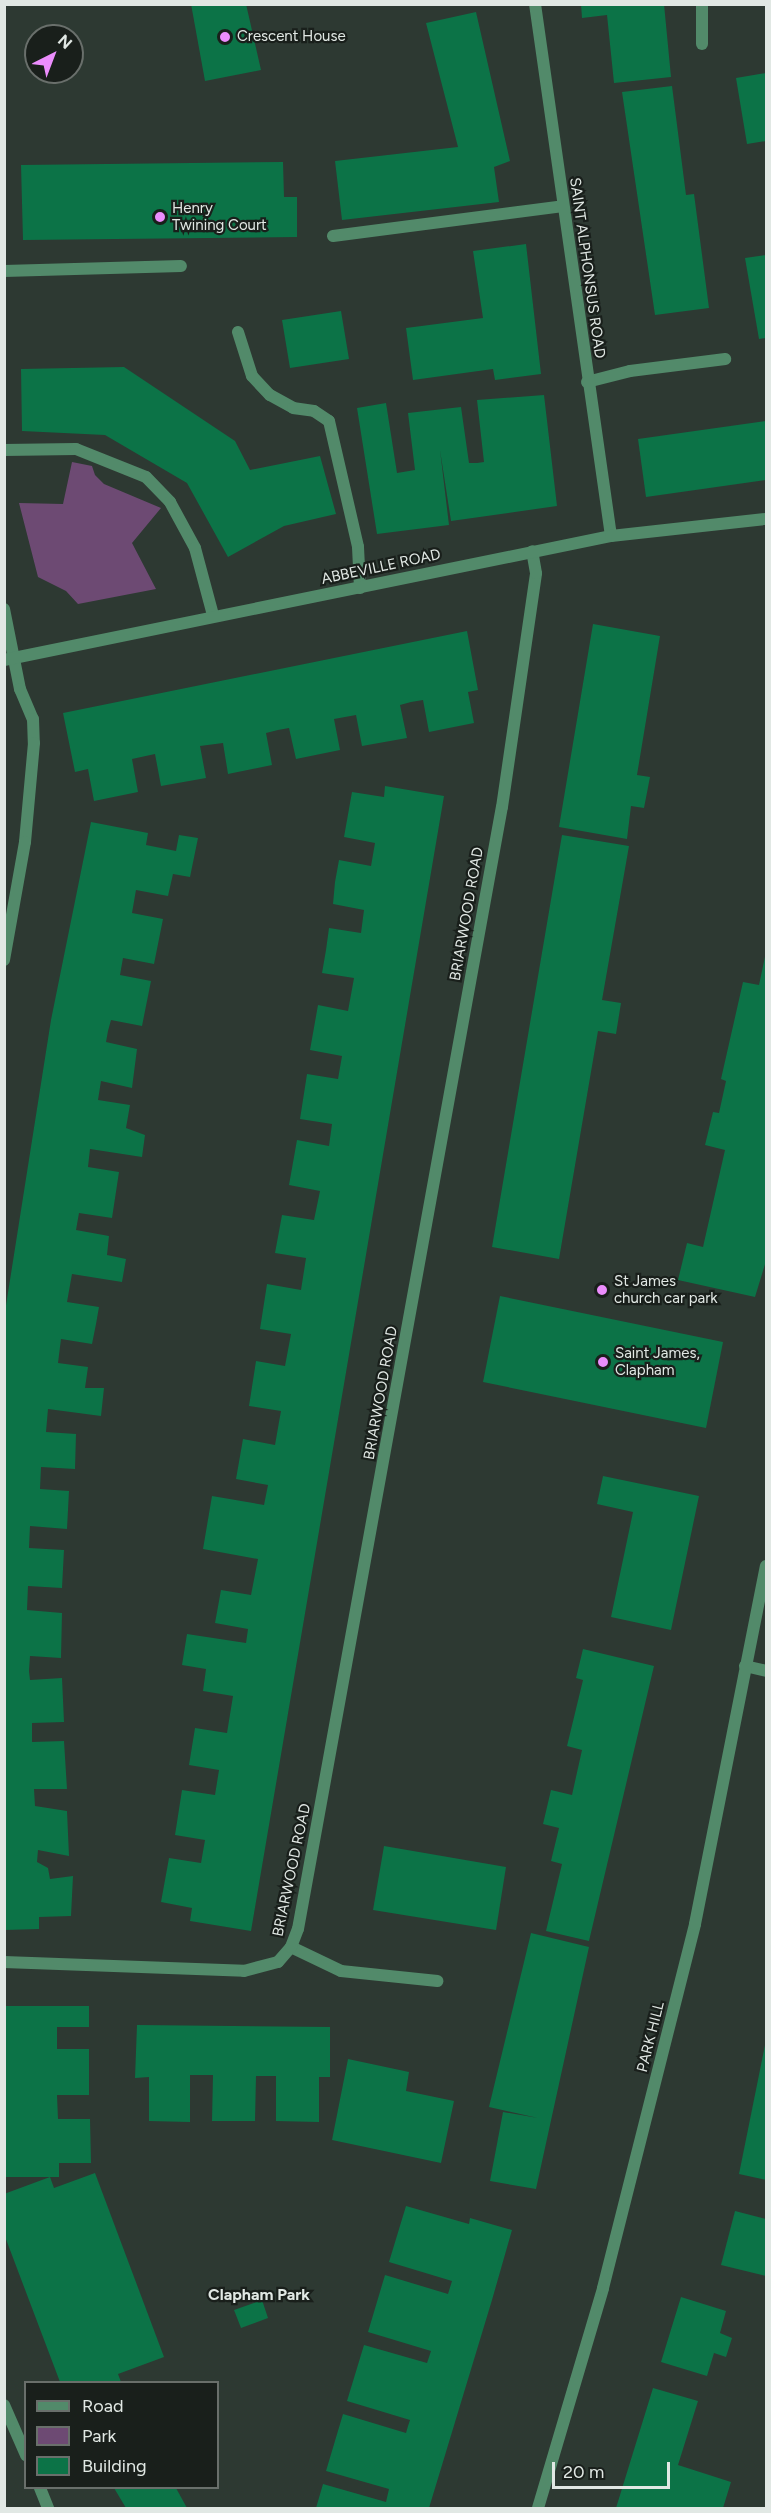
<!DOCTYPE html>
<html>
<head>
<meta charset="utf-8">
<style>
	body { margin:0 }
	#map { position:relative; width:771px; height:2513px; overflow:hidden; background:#2d3932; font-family:Figtree,sans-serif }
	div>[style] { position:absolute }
	.green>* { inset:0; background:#6d4a73 }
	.building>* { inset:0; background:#0c7347 }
	.service>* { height:12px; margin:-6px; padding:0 6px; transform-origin:6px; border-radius:6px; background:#528a6a }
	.minor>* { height:12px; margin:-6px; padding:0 6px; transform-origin:6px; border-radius:6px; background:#528a6a }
	.tertiary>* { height:12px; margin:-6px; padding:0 6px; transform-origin:6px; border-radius:6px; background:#528a6a }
	.dots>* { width:16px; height:16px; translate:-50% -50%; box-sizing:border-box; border:3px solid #191f1b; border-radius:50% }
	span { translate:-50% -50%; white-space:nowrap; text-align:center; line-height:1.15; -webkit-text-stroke:4.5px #191f1b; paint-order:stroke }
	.poi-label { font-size:15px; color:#e1e8e4 }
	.left { translate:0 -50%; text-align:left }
	.street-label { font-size:15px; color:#e1e8e4 }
	.neighbourhood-label { font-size:16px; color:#e1e8e4; font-weight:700 }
	.frame { position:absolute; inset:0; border:6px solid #e1e8e4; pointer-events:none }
	.legend { position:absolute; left:24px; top:2381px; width:195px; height:108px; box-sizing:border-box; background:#191f1b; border:2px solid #696f6b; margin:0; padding:8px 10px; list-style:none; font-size:18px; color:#e1e8e4 }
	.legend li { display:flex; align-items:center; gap:12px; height:30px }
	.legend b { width:30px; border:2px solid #696f6b }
	.north { position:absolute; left:24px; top:24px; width:60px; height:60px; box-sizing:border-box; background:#191f1b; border:2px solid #696f6b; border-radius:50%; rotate:42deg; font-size:16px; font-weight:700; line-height:24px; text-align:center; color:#e1e8e4 }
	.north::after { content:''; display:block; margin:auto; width:21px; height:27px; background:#eb8dfc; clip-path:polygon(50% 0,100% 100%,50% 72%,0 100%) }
	.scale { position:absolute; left:552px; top:2462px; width:118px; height:27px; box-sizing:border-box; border:3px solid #e1e8e4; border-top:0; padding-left:8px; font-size:18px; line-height:21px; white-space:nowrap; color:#e1e8e4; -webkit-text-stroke:4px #191f1b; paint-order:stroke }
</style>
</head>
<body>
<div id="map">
	<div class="green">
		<div style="clip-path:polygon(72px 462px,92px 466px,95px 475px,104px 484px,161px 508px,132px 543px,156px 589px,78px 604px,66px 591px,38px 577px,19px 503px,63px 504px)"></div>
	</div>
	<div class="building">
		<div style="clip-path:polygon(191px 4px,246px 4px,261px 70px,205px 81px)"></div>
		<div style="clip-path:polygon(581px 4px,664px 4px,671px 77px,614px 83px,607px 15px,582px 18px)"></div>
		<div style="clip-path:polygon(476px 12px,510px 161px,494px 167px,499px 202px,342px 220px,335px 161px,458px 147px,426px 23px)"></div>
		<div style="clip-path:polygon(766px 73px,766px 141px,747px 144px,736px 78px)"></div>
		<div style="clip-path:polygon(672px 86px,686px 195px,694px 194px,709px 308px,655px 315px,622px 92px)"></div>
		<div style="clip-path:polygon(283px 162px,284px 197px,297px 197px,297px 237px,23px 240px,21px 165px)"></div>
		<div style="clip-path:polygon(526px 244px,541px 374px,495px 380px,493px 369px,413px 380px,406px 328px,483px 318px,473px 251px)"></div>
		<div style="clip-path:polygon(766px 255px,766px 338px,759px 339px,745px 258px)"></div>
		<div style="clip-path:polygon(341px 311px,349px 359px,290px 368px,282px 320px)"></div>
		<div style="clip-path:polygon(124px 367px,235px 441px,250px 470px,320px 456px,336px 514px,284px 526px,228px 557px,187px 483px,105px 435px,22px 431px,21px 369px)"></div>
		<div style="clip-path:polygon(544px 395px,557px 506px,451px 521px,440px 450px,449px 525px,377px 534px,357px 408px,386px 403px,397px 473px,415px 470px,408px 413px,461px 407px,469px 463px,477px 463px,484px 462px,477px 400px)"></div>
		<div style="clip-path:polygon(766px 421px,766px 480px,646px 497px,638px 439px)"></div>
		<div style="clip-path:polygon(593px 624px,660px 636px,637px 775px,650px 777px,644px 808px,631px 806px,627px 839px,559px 827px)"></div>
		<div style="clip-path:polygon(467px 631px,478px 690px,468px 692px,474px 723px,429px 732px,423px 700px,411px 702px,400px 705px,407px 738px,362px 746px,356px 715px,334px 719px,340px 750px,296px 759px,289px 728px,278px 730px,266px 733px,272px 765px,228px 774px,223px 743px,200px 746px,206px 778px,161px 786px,155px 754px,132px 759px,138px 792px,94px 801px,88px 769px,75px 772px,63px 713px)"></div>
		<div style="clip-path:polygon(385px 786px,444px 796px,251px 1931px,190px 1921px,192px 1908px,161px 1902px,169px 1858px,201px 1863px,205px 1840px,175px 1835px,182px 1790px,215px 1795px,219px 1770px,189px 1765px,195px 1728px,227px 1733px,233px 1696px,203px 1691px,206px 1669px,182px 1665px,187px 1634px,246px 1643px,248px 1629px,215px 1623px,221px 1590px,251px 1595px,258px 1559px,203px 1549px,212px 1496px,264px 1505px,268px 1485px,236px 1479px,243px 1439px,275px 1445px,279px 1422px,281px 1411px,249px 1406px,256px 1361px,285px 1366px,291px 1334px,260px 1329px,267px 1284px,301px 1290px,306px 1258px,275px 1253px,282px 1215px,314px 1220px,320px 1191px,289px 1185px,297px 1140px,329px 1146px,332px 1124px,300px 1119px,307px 1074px,338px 1079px,342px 1056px,310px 1050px,318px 1005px,348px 1011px,354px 978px,322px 973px,326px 950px,329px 928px,361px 933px,364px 910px,333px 904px,335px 882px,339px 860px,371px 866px,375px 843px,344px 837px,352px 792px,384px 797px)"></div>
		<div style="clip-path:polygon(91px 822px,148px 833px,146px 845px,176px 851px,179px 835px,198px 838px,190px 877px,173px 874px,168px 896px,136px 890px,132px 913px,163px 919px,154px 964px,123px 958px,120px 975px,151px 981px,142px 1026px,111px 1020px,108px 1031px,106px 1042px,137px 1049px,132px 1088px,101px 1081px,98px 1100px,130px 1105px,126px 1128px,145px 1135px,142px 1157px,90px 1149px,88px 1167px,119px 1172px,112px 1218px,79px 1213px,76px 1230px,109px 1236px,107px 1255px,126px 1259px,122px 1282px,72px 1274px,67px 1302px,99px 1307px,96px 1324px,92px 1344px,61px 1339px,58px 1363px,88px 1367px,85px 1388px,104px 1388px,101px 1416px,48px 1409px,46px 1432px,76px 1434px,75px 1469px,41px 1467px,40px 1489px,69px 1491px,67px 1529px,30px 1526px,29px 1548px,64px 1550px,62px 1588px,28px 1586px,27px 1610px,62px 1613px,61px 1658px,30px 1656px,29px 1671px,30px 1680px,62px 1678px,64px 1722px,32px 1723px,32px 1742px,64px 1741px,67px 1789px,34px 1789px,35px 1806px,67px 1811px,69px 1856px,38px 1850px,37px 1862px,48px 1868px,50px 1879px,73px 1876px,71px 1916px,39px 1917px,39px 1929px,4px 1930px,4px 1318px,51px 1020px)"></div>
		<div style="clip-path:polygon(562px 835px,629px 846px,602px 1000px,621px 1003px,616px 1034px,598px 1031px,559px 1259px,492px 1247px)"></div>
		<div style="clip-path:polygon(766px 952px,766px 1261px,755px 1297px,678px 1280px,687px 1243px,703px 1247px,725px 1150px,705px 1145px,713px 1112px,719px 1113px,726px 1081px,721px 1079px,743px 982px,759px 985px)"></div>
		<div style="clip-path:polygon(500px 1296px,723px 1342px,706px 1428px,483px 1382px)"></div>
		<div style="clip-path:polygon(603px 1476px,699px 1496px,671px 1630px,611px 1617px,633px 1512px,597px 1504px)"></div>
		<div style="clip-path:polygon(583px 1649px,654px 1666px,589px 1941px,546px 1931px,562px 1864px,551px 1861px,559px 1828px,543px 1824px,551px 1790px,572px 1795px,582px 1750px,567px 1746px,583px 1680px,576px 1678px)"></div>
		<div style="clip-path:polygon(384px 1846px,506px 1867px,496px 1930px,373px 1910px)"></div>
		<div style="clip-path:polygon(531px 1933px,589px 1947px,536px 2189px,490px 2181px,503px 2112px,538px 2118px,489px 2107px)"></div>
		<div style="clip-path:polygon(5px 2006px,89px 2006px,89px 2027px,57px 2027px,57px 2049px,89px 2049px,89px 2095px,57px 2095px,58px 2119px,90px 2119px,91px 2163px,59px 2163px,59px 2177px,50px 2177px,54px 2188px,95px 2173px,164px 2357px,118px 2374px,121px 2382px,60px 2382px,4px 2234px,4px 2194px,50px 2177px,5px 2177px)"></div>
		<div style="clip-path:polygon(137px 2025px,330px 2027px,330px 2077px,319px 2077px,319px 2122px,276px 2121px,276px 2076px,256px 2076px,255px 2121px,212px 2121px,213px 2075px,190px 2075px,190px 2122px,149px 2121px,149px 2077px,135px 2078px)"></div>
		<div style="clip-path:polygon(765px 2045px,766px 2045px,766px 2180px,739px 2174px)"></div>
		<div style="clip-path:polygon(348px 2059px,409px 2072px,406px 2091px,454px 2101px,441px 2163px,332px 2140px)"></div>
		<div style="clip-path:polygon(406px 2206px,469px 2224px,470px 2218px,512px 2230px,492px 2300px,429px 2508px,316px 2508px,323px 2484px,386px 2502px,389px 2489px,326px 2471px,343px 2414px,406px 2433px,408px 2426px,410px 2420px,347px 2401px,364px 2345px,427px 2363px,431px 2351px,368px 2332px,385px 2275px,448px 2294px,452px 2281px,389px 2262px)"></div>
		<div style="clip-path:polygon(735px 2211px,766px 2219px,766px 2276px,721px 2265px)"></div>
		<div style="clip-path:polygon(681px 2297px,726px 2311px,720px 2333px,732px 2338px,726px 2357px,714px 2353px,707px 2376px,661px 2362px)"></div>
		<div style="clip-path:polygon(262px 2300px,268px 2318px,241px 2328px,234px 2310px)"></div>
		<div style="clip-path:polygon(653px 2388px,698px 2401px,678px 2465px,731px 2482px,723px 2508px,616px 2508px)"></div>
		<div style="clip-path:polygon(114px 2488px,176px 2488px,187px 2508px,126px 2508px)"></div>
	</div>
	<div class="service">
		<div style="left:702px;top:44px;width:40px;rotate:-90deg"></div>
		<div style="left:333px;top:236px;width:232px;rotate:-7.4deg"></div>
		<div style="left:238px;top:332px;width:46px;rotate:72.3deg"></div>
		<div style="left:252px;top:376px;width:26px;rotate:47deg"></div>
		<div style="left:270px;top:395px;width:26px;rotate:29deg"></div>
		<div style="left:293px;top:408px;width:21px;rotate:8deg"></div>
		<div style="left:314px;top:411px;width:18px;rotate:34deg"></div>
		<div style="left:329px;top:421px;width:129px;rotate:77deg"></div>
		<div style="left:358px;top:547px;width:41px;rotate:87.2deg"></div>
		<div style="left:587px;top:382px;width:44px;rotate:-14.3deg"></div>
		<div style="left:630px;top:371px;width:96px;rotate:-7.2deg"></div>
		<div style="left:4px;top:450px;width:72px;rotate:-0.8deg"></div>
		<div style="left:76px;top:449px;width:75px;rotate:21.8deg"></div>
		<div style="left:146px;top:477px;width:35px;rotate:46deg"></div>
		<div style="left:170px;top:502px;width:52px;rotate:61.5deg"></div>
		<div style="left:195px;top:548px;width:69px;rotate:75deg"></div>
		<div style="left:291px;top:1947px;width:55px;rotate:25.6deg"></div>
		<div style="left:341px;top:1971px;width:97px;rotate:5.9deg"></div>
	</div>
	<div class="minor">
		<div style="left:535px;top:4px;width:537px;rotate:81.87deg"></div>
		<div style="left:4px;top:271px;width:177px;rotate:-1.6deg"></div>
		<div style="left:4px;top:609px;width:82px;rotate:78.7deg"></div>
		<div style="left:20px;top:689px;width:33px;rotate:67deg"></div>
		<div style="left:33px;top:719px;width:24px;rotate:88deg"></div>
		<div style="left:34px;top:743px;width:99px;rotate:95.2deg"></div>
		<div style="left:25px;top:842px;width:120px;rotate:100.1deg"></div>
		<div style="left:745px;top:1666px;width:22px;rotate:13deg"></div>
		<div style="left:4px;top:1962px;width:240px;rotate:2.1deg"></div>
		<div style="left:244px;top:1971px;width:35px;rotate:-15deg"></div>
		<div style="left:278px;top:1962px;width:20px;rotate:-49deg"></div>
		<div style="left:291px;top:1947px;width:19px;rotate:-69deg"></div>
		<div style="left:298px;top:1929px;width:1140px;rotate:-79.7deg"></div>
		<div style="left:502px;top:807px;width:236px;rotate:-81.7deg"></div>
		<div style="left:536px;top:573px;width:22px;rotate:-100deg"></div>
		<div style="left:4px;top:2405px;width:55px;rotate:66.3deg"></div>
		<div style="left:40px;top:2488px;width:22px;rotate:68deg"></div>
		<div style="left:538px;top:2508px;width:229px;rotate:-73.5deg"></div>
		<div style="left:603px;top:2288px;width:375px;rotate:-75.8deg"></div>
		<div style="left:695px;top:1924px;width:365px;rotate:-78.8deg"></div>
	</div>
	<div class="tertiary">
		<div style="left:4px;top:660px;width:620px;rotate:-11.55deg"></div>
		<div style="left:611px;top:536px;width:156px;rotate:-6.3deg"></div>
	</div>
	<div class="dots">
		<div style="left:225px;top:37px;background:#eb8dfc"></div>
		<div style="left:160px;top:217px;background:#eb8dfc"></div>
		<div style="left:602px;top:1290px;background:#eb8dfc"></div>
		<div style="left:603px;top:1362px;background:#eb8dfc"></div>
	</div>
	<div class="poi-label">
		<span class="left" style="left:237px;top:37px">Crescent House</span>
		<span class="left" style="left:172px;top:217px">Henry<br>Twining Court</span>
		<span class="left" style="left:614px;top:1290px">St James<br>church car park</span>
		<span class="left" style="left:615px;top:1362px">Saint James,<br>Clapham</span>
	</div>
	<div class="street-label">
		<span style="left:587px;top:268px;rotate:82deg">SAINT ALPHONSUS ROAD</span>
		<span style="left:381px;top:567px;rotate:-12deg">ABBEVILLE ROAD</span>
		<span style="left:467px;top:914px;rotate:-80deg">BRIARWOOD ROAD</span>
		<span style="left:381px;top:1393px;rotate:-80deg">BRIARWOOD ROAD</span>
		<span style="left:292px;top:1870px;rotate:-78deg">BRIARWOOD ROAD</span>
		<span style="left:651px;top:2037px;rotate:-76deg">PARK HILL</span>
	</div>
	<div class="neighbourhood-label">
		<span style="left:259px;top:2295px">Clapham Park</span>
	</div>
	<div class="frame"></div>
	<ul class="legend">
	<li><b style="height:8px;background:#528a6a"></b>Road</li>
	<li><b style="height:16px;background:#6d4a73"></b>Park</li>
	<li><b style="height:16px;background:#0c7347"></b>Building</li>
	</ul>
	<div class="north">N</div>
	<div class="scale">20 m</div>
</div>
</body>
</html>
